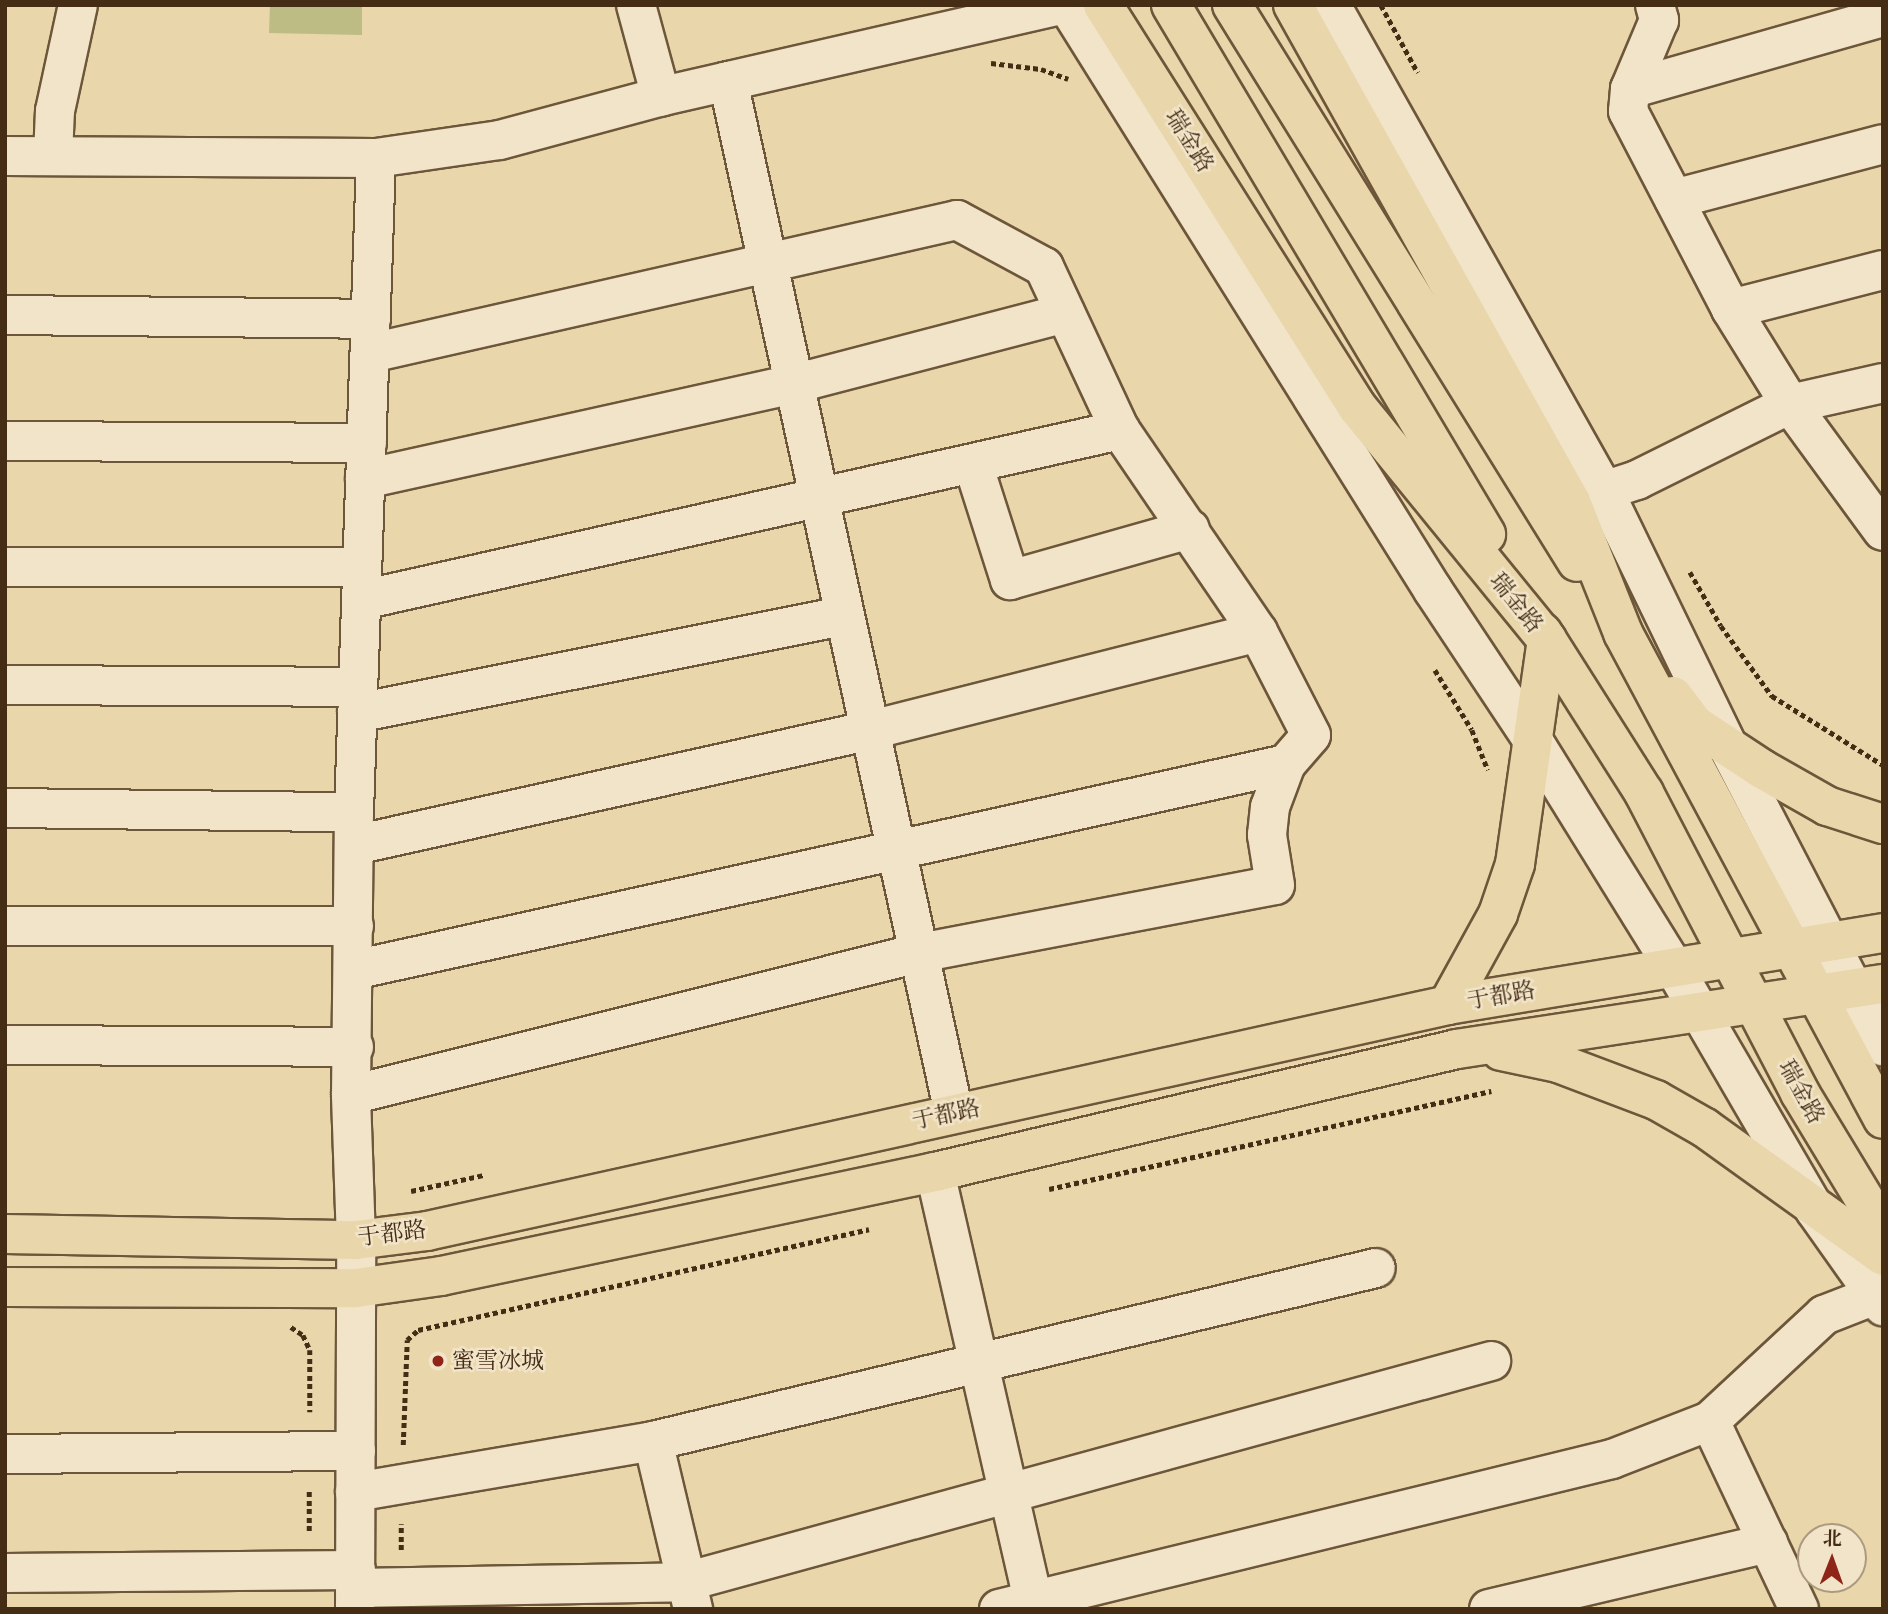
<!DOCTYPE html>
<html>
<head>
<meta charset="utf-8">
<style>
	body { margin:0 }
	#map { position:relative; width:1888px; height:1614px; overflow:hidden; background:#e9d6ab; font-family:"Libre Bodoni","Noto Serif SC",serif }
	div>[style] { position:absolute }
	.green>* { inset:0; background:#bcbc84 }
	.path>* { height:4.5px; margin-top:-2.25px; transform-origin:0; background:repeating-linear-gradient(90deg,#442c15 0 5px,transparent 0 8.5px) }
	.roads { filter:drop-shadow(2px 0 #6d563a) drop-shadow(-2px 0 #6d563a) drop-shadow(0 2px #6d563a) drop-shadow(0 -2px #6d563a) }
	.minor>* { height:38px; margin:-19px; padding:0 19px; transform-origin:19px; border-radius:19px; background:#f1e4c8 }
	.major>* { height:38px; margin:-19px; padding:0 19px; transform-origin:19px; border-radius:19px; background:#e9d6ab }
	.dots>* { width:19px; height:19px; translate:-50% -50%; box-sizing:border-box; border:4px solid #f1e4c8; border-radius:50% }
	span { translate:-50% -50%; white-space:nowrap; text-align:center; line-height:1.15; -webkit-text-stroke:5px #f1e4c8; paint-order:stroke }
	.street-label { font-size:23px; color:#442c15 }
	.poi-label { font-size:23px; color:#442c15 }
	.left { translate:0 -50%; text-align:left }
	.frame { position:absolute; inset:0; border:7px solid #442c15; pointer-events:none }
	.north { position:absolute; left:1797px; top:1523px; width:70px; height:70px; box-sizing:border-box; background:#f1e4c8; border:2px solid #ac9a80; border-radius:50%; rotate:1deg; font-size:19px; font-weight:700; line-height:28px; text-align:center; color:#442c15 }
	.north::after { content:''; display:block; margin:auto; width:24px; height:32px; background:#8f2418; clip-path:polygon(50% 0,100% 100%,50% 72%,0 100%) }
</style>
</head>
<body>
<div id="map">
	<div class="green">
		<div style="clip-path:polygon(270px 5px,362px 5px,362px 35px,269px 33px)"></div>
	</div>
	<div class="path">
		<div style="left:1381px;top:5px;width:77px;rotate:61.4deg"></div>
		<div style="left:991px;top:63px;width:50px;rotate:6.8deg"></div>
		<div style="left:1041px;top:69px;width:29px;rotate:20deg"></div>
		<div style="left:1690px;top:572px;width:62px;rotate:60.1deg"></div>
		<div style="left:1721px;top:626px;width:87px;rotate:53.9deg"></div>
		<div style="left:1772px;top:696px;width:131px;rotate:31.9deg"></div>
		<div style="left:1435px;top:670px;width:70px;rotate:58.3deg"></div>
		<div style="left:1472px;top:730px;width:43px;rotate:68.2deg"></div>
		<div style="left:1049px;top:1189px;width:453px;rotate:-12.5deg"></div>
		<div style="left:411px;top:1191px;width:75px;rotate:-12.4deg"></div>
		<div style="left:291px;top:1327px;width:14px;rotate:34deg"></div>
		<div style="left:303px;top:1335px;width:17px;rotate:65deg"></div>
		<div style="left:310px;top:1350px;width:62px;rotate:90deg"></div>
		<div style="left:403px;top:1445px;width:105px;rotate:-87.8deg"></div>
		<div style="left:407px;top:1340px;width:15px;rotate:-42deg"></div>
		<div style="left:418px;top:1330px;width:462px;rotate:-12.6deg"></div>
		<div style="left:309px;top:1531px;width:40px;rotate:-90deg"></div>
		<div style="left:401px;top:1550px;width:26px;rotate:-90deg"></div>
	</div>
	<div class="roads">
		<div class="minor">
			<div style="left:636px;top:5px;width:95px;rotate:74.8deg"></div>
			<div style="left:1067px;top:5px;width:690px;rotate:57.97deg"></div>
			<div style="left:1433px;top:590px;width:182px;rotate:56.4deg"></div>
			<div style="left:1534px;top:742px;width:264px;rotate:58.2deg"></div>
			<div style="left:1673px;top:966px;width:282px;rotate:59.8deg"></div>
			<div style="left:1815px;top:1210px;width:118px;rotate:54.7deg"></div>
			<div style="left:1331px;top:5px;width:555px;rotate:60.66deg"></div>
			<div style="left:1603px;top:489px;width:289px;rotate:64.1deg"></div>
			<div style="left:1729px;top:749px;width:335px;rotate:62.6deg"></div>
			<div style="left:1655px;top:5px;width:16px;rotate:75deg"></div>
			<div style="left:1659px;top:20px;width:75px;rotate:112.8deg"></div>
			<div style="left:1630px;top:89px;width:22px;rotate:95deg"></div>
			<div style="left:1628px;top:111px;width:223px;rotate:62.5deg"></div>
			<div style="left:1731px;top:309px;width:112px;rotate:58.2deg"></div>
			<div style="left:1790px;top:404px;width:157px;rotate:53.8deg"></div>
			<div style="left:728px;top:81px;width:1056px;rotate:77.65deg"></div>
			<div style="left:1630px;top:89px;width:263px;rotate:-15.9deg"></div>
			<div style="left:5px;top:156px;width:371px;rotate:0.3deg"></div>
			<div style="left:376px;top:158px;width:125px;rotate:-8.3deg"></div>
			<div style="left:500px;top:140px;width:169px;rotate:-15.1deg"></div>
			<div style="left:663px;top:96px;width:408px;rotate:-12.9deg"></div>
			<div style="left:53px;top:156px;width:45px;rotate:-87.5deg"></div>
			<div style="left:55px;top:111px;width:108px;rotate:-77.8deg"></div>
			<div style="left:1674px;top:199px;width:216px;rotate:-14.7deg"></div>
			<div style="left:1731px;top:309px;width:157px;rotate:-14.4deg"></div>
			<div style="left:5px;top:315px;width:366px;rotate:0.6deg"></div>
			<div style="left:5px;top:441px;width:362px;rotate:0.3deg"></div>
			<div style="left:973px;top:464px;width:122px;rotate:72.3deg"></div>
			<div style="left:1010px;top:580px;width:187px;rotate:-15.8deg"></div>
			<div style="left:365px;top:479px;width:438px;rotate:-12.5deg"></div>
			<div style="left:793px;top:384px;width:281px;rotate:-14.6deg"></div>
			<div style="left:1579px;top:499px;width:61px;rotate:-18.1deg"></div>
			<div style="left:1637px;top:480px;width:171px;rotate:-26.4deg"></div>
			<div style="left:1790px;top:404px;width:95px;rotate:-12.7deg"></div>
			<div style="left:5px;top:567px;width:357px"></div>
			<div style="left:362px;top:600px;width:777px;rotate:-12.64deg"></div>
			<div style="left:5px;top:685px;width:353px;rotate:0.3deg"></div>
			<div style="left:357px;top:713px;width:496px;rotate:-11.3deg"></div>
			<div style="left:5px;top:808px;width:349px;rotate:0.7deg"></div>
			<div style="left:355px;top:845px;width:529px;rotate:-12.56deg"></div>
			<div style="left:871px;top:730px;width:399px;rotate:-14.2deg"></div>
			<div style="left:5px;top:926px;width:349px"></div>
			<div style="left:354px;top:970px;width:954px;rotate:-12.46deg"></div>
			<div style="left:5px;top:1045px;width:349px;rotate:0.3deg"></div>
			<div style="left:351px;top:1095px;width:585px;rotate:-14.04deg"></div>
			<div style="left:919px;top:953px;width:362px;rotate:-10.8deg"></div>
			<div style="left:1275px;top:885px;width:51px;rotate:-99.1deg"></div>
			<div style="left:1267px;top:835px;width:28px;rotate:-84deg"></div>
			<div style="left:1270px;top:807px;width:46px;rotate:-69.6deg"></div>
			<div style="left:1286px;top:764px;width:38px;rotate:-49deg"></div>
			<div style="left:1311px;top:735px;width:116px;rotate:-117.2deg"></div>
			<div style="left:1258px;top:632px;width:245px;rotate:-124.3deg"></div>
			<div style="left:1120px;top:430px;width:180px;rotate:-115deg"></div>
			<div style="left:1044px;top:267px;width:99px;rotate:-151.6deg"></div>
			<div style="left:957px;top:220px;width:601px;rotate:167.21deg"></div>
			<div style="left:935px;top:1172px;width:448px;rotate:77.1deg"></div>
			<div style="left:1710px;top:1421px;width:208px;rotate:64.7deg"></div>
			<div style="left:653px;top:1441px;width:173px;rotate:76.6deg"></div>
			<div style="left:5px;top:1454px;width:351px;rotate:-0.5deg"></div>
			<div style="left:355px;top:1492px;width:302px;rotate:-9.7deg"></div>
			<div style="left:653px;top:1441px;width:743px;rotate:-13.46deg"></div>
			<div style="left:5px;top:1573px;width:351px;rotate:-0.5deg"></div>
			<div style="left:355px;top:1588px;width:330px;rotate:-1deg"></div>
			<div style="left:685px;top:1582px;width:836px;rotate:-15.33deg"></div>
			<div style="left:355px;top:1609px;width:369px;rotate:-89.8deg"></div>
			<div style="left:356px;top:1240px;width:145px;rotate:-92deg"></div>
			<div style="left:351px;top:1095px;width:283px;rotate:-89.4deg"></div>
			<div style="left:354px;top:812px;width:654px;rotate:-88.07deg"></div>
			<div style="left:999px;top:1609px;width:631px;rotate:-13.75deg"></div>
			<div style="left:1612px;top:1459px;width:105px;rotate:-21.2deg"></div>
			<div style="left:1710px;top:1421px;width:156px;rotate:-42.9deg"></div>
			<div style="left:1824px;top:1315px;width:63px;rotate:-21.3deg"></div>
			<div style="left:1489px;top:1609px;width:287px;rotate:-13.3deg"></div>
		</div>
		<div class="major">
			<div style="left:1103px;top:5px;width:477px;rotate:57.7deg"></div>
			<div style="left:1358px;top:408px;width:299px;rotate:50.8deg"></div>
			<div style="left:1547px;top:640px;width:181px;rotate:57.6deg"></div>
			<div style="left:1644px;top:793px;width:338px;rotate:62.5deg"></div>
			<div style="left:1800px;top:1093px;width:160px;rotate:58.8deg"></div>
			<div style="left:1171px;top:5px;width:616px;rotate:59.23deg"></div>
			<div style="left:1232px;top:5px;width:655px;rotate:58.23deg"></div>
			<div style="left:1293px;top:5px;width:569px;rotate:60.78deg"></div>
			<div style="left:1571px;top:502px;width:141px;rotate:68.3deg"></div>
			<div style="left:1623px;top:633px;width:551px;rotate:61.85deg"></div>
			<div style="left:1673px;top:696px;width:36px;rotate:53deg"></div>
			<div style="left:1695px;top:725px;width:80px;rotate:33.3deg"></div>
			<div style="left:1762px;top:769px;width:75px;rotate:29.6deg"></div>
			<div style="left:1827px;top:806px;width:59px;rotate:17.8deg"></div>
			<div style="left:1448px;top:1005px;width:104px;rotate:-61.2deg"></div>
			<div style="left:1498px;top:914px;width:53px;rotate:-71.2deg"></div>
			<div style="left:1515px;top:864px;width:226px;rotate:-81.9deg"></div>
			<div style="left:1547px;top:640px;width:9px;rotate:-122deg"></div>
			<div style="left:1501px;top:1051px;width:58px;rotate:11.9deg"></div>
			<div style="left:1558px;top:1063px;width:105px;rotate:20.7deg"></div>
			<div style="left:1656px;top:1100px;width:56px;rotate:29.7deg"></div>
			<div style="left:1705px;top:1128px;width:219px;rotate:35.7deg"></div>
			<div style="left:5px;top:1234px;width:351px;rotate:1deg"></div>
			<div style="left:356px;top:1240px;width:72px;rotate:-7.2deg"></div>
			<div style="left:427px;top:1231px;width:1046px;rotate:-12.48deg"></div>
			<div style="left:1448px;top:1005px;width:441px;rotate:-9.4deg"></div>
			<div style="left:5px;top:1287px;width:351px;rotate:0.2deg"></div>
			<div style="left:356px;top:1288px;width:86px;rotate:-8deg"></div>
			<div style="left:441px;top:1276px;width:505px;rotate:-11.89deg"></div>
			<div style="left:935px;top:1172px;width:536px;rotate:-13.26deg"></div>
			<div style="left:1457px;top:1049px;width:431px;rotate:-8.7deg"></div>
		</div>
	</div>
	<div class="dots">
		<div style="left:438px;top:1361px;background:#8f2418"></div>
	</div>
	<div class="street-label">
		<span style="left:1189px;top:141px;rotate:58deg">瑞金路</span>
		<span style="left:1516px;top:603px;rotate:51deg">瑞金路</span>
		<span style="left:1501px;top:996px;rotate:-10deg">于都路</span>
		<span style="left:1801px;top:1092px;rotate:61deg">瑞金路</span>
		<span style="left:946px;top:1115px;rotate:-12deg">于都路</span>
		<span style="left:392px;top:1234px;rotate:-7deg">于都路</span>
	</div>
	<div class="poi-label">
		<span class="left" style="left:452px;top:1361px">蜜雪冰城</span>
	</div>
	<div class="frame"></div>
	<div class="north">北</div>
</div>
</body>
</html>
